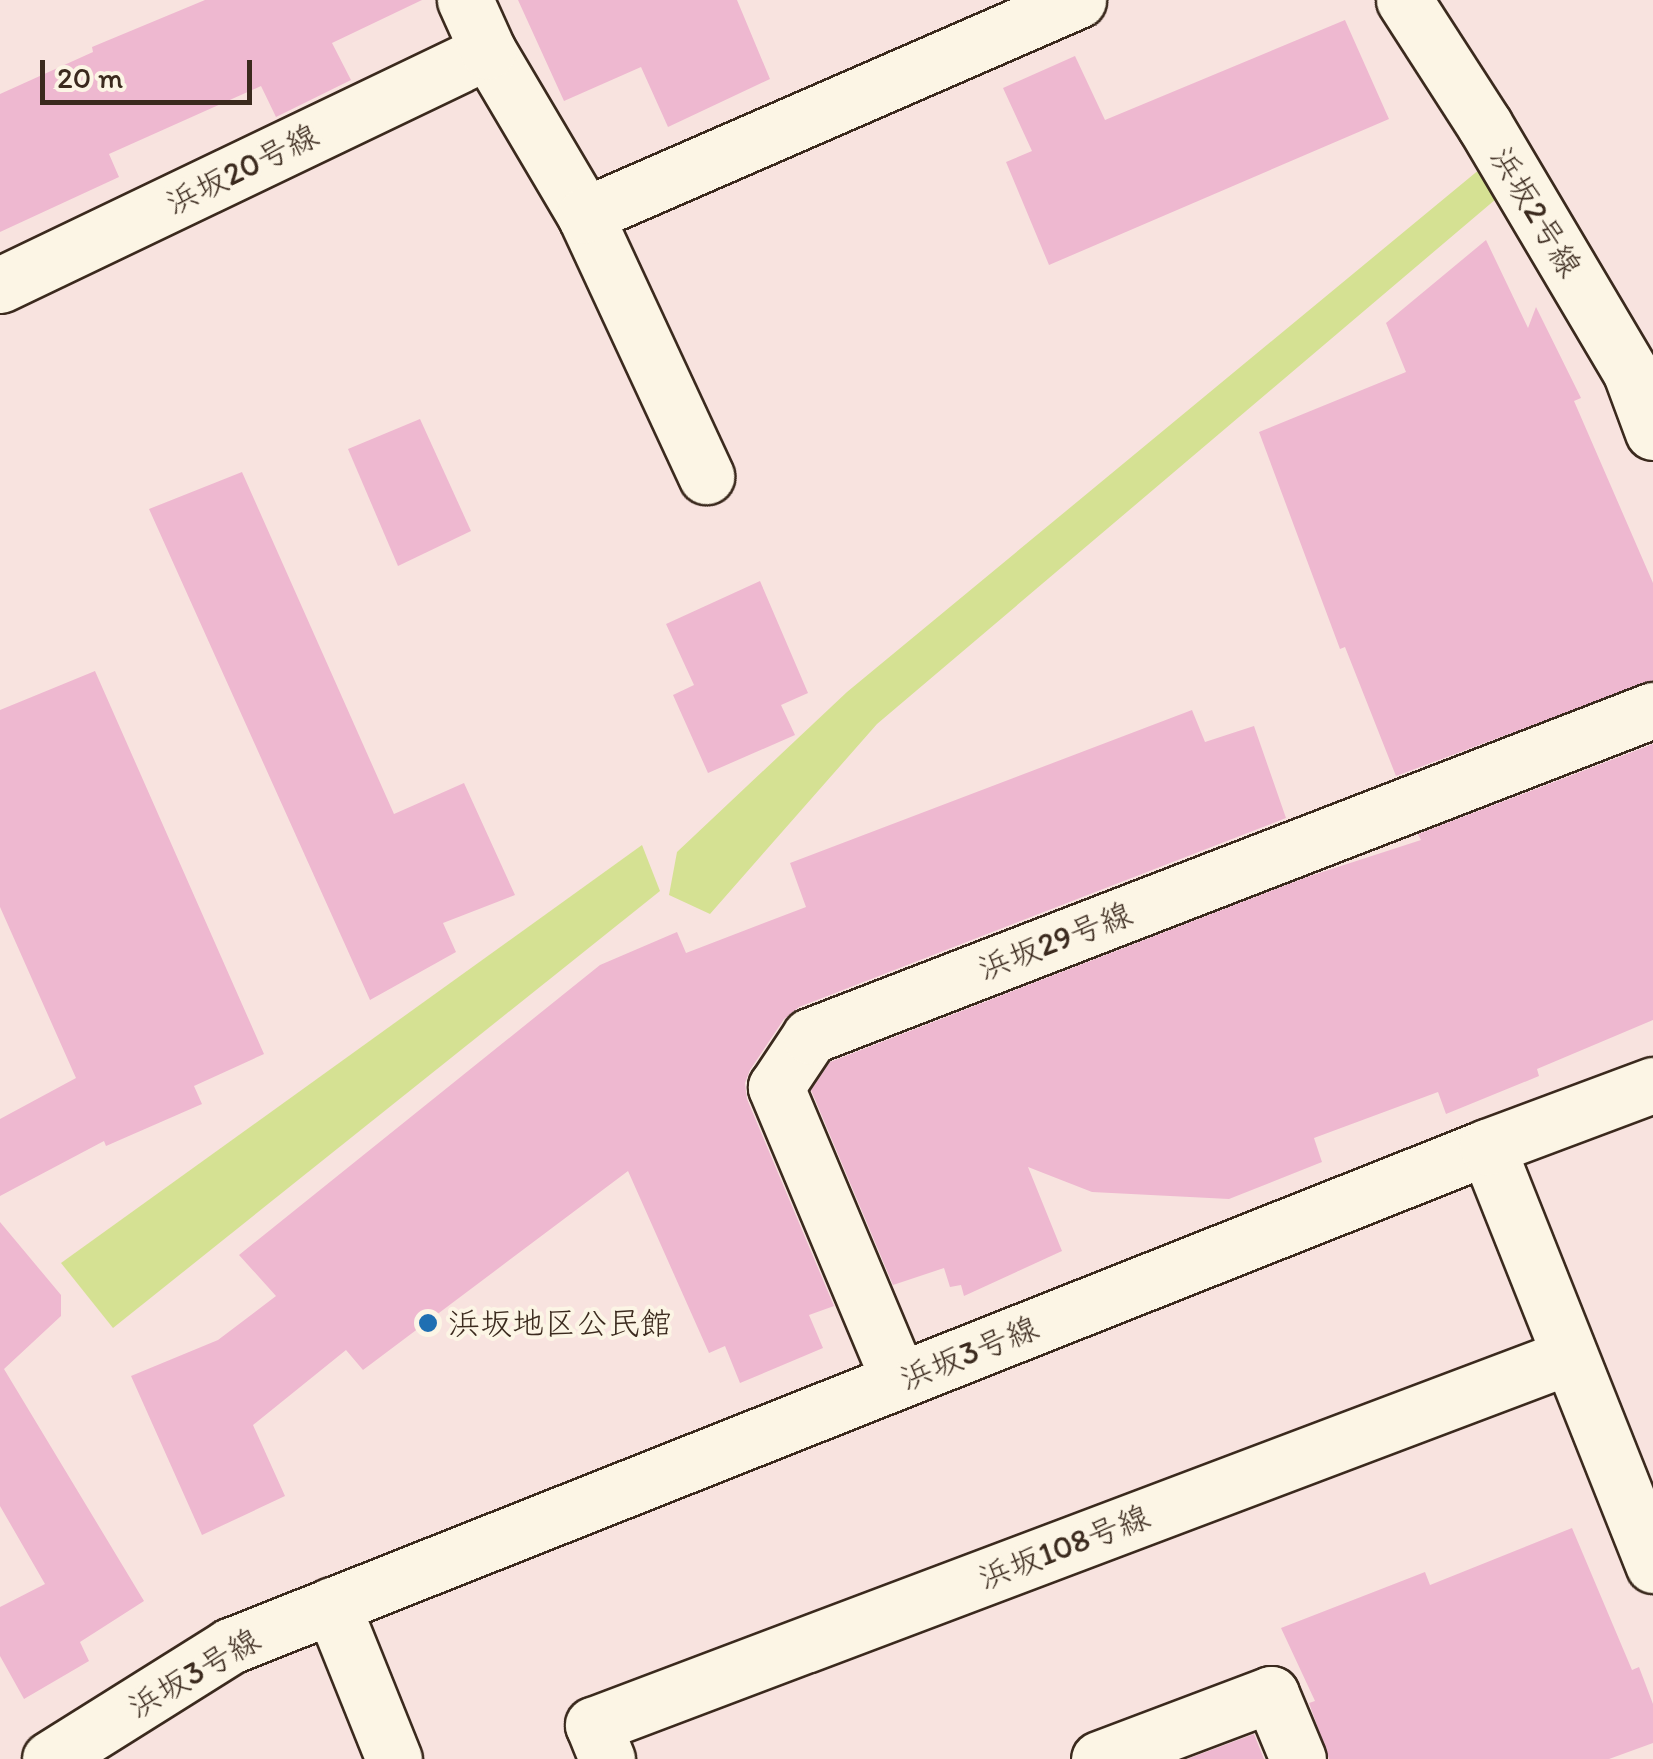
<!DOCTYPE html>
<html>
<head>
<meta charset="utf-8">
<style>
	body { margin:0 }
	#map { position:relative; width:1653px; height:1759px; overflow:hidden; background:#f8e3df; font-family:Itim,"Klee One",sans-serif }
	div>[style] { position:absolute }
	.green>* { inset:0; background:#d5e193 }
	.building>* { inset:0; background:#eeb8d0 }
	.roads { filter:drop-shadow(2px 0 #3b2a1e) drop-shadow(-2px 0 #3b2a1e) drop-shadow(0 2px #3b2a1e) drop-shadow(0 -2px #3b2a1e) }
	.minor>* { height:55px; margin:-27.5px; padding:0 27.5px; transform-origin:27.5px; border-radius:27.5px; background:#fcf5e5 }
	.dots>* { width:28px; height:28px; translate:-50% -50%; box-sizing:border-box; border:5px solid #fcf5e5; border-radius:50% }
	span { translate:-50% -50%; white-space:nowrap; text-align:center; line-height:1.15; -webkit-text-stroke:8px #fcf5e5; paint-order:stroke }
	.street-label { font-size:32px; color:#3b2a1e }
	.poi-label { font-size:32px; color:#3b2a1e }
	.left { translate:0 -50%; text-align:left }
	.scale { position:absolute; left:40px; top:60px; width:212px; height:45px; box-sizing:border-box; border:5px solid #3b2a1e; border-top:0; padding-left:12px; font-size:30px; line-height:35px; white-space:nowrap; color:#3b2a1e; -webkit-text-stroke:8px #fcf5e5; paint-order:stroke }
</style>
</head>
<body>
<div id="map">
	<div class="green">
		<div style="clip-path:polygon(1486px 164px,1496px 199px,877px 724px,710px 914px,669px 895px,677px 852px,847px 692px)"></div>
		<div style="clip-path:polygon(642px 845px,660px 891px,113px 1328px,61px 1263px)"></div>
	</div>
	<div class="building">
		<div style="clip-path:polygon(205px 0,422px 0,332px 43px,351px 80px,276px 117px,261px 86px,109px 154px,119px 177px,0 232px,0 94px,93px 52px,92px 47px)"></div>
		<div style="clip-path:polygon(518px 0,737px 0,770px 79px,668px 127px,641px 67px,564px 101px)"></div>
		<div style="clip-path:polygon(1345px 20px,1389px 119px,1049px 265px,1006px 162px,1032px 151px,1003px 88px,1075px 56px,1105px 120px)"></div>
		<div style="clip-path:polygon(1486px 240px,1528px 328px,1536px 307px,1581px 398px,1574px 401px,1653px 583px,1653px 680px,1396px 776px,1345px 647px,1340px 649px,1259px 432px,1406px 372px,1386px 323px)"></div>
		<div style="clip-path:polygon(420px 419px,471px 531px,398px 566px,348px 449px)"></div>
		<div style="clip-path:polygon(242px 472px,394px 814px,464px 783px,515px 895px,443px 923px,456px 952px,370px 1000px,149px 509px)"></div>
		<div style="clip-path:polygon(760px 581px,808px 693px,781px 705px,795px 735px,708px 773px,673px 695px,694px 685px,666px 624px)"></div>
		<div style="clip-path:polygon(95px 671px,264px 1054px,194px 1086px,202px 1104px,106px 1146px,104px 1141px,0 1196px,0 1119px,76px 1078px,0 907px,0 710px)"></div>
		<div style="clip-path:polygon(1192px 710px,1205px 742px,1254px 726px,1286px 818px,799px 1007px,784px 1019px,750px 1070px,745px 1083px,747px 1099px,834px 1306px,809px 1315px,823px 1348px,740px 1383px,725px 1346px,709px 1353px,628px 1171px,363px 1370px,346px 1350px,253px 1425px,285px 1496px,202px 1535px,131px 1376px,218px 1340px,276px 1296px,239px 1255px,600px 965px,677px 932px,686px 953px,806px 907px,790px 863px)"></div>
		<div style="clip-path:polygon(1653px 744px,1653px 1020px,1537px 1069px,1539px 1076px,1446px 1114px,1438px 1092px,1314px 1138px,1322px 1162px,1229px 1199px,1092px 1192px,1028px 1167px,1062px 1251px,964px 1296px,961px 1285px,950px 1287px,944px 1268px,893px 1285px,811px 1090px,830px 1062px,1307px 877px,1421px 840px,1418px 834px)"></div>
		<div style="clip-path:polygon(0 1222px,61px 1295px,61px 1316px,4px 1369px,144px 1601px,80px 1642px,89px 1661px,24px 1699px,0 1656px,0 1607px,45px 1584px,0 1506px)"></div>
		<div style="clip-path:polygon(1572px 1528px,1632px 1670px,1639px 1667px,1653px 1704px,1653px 1743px,1609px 1759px,1329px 1759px,1309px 1703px,1315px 1701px,1281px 1628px,1425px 1572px,1430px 1585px)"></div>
		<div style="clip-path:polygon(1254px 1734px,1264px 1759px,1187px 1759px)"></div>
	</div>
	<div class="roads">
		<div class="minor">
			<div style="left:1404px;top:0;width:148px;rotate:57.2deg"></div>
			<div style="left:1484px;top:124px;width:289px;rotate:59.4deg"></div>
			<div style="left:1631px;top:373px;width:63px;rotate:69.6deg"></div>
			<div style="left:488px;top:51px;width:191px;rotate:59.4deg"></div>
			<div style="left:585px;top:215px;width:288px;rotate:65.1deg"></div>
			<div style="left:585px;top:215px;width:538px;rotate:-23.56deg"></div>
			<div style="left:0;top:285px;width:541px;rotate:-25.62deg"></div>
			<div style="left:488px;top:51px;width:56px;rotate:-114.3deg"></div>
			<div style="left:1487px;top:1147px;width:450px;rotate:68.3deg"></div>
			<div style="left:899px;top:1380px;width:318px;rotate:-112.8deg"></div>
			<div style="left:776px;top:1087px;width:61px;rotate:-56.3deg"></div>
			<div style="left:810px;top:1036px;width:904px;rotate:-21.14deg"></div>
			<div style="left:332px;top:1605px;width:166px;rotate:68.1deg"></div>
			<div style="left:50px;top:1759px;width:213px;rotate:-32.1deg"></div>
			<div style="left:230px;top:1646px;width:1352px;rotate:-21.65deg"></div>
			<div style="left:1487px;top:1147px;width:177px;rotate:-20.5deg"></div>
			<div style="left:607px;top:1759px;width:37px;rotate:-112deg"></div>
			<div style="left:593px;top:1725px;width:1044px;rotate:-20.69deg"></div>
			<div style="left:1099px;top:1759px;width:184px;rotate:-20.7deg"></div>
			<div style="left:1271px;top:1694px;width:70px;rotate:67.4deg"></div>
		</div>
	</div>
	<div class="dots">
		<div style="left:428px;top:1323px;background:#1f6fb2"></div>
	</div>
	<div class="street-label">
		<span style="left:242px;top:169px;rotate:-26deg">浜坂20号線</span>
		<span style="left:1536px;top:212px;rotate:59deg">浜坂2号線</span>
		<span style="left:1055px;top:941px;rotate:-21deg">浜坂29号線</span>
		<span style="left:969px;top:1353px;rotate:-22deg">浜坂3号線</span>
		<span style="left:1064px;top:1547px;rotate:-21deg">浜坂108号線</span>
		<span style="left:194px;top:1673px;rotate:-30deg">浜坂3号線</span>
	</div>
	<div class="poi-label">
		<span class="left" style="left:448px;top:1323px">浜坂地区公民館</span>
	</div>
	<div class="scale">20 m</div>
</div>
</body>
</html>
